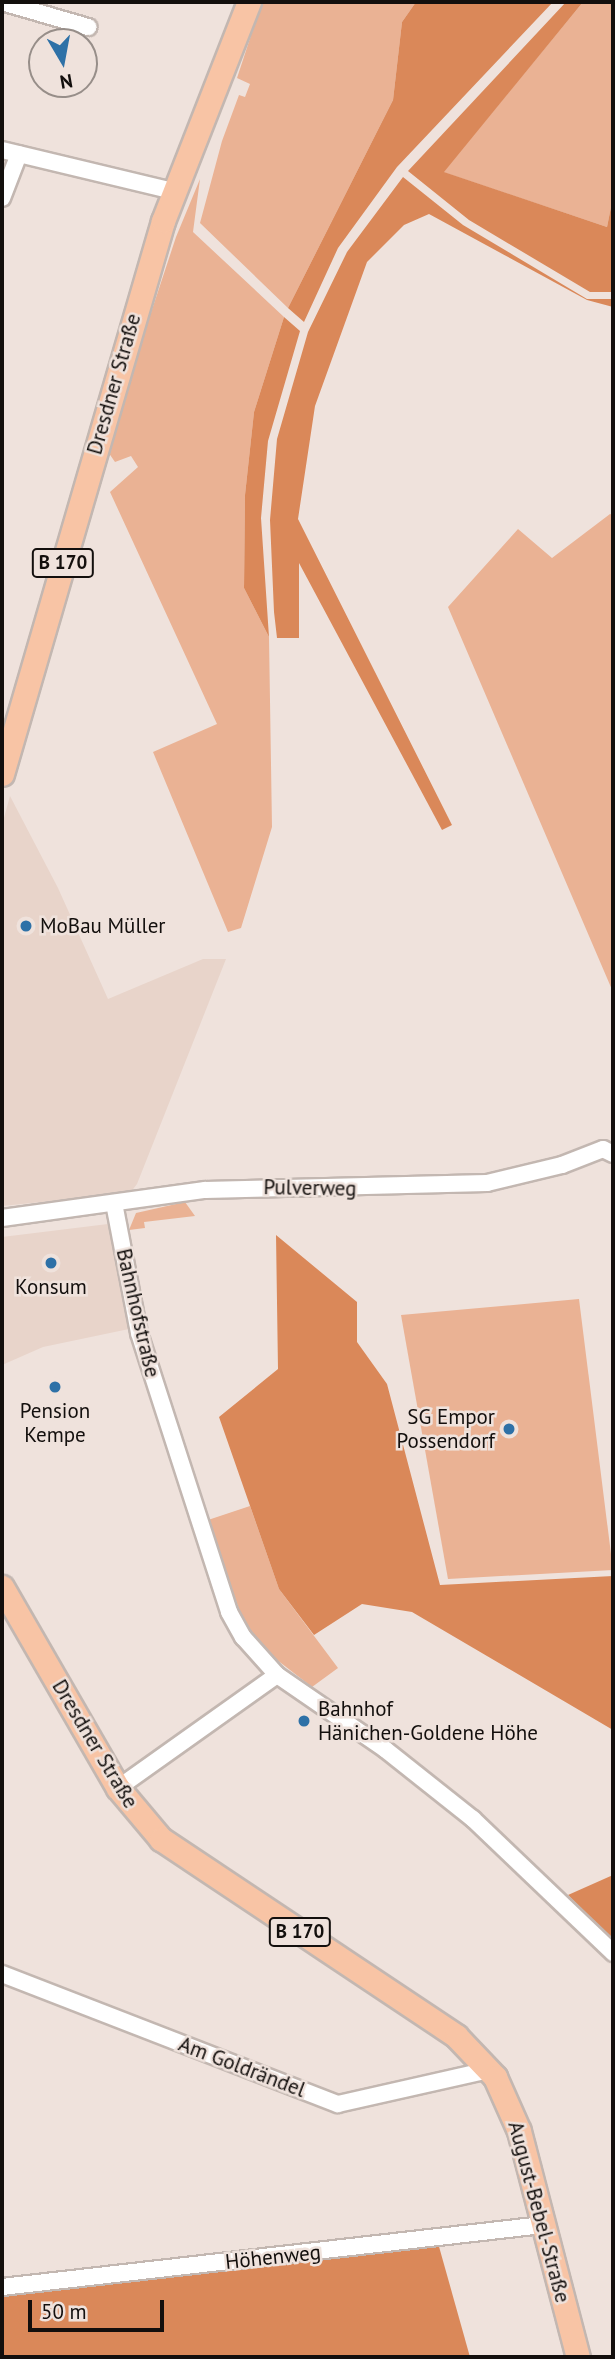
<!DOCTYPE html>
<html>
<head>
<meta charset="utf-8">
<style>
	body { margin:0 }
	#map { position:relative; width:615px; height:2359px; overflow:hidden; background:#efe2dc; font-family:"PT Sans",sans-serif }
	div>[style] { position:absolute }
	.built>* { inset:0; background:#e8d4ca }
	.green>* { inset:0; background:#eab294 }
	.forest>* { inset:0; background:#da8859 }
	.roads { filter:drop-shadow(2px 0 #c3b7b1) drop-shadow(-2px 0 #c3b7b1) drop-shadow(0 2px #c3b7b1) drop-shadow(0 -2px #c3b7b1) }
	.minor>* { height:16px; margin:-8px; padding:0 8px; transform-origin:8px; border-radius:8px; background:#fff }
	.primary>* { height:23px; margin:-11.5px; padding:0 11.5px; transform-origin:11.5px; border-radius:11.5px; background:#f8c4a5 }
	.dots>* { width:19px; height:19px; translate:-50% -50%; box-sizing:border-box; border:4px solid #efe2dc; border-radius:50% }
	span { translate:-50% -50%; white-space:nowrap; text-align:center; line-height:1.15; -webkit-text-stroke:5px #efe2dc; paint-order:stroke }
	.shield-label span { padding:2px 5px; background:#efe2dc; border:2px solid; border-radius:5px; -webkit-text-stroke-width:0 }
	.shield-label { font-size:19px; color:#130f0d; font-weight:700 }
	.street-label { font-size:21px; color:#130f0d }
	.poi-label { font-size:21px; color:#130f0d }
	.left { translate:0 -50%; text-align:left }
	.right { translate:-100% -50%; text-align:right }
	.frame { position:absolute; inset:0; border:4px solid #130f0d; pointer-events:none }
	.north { position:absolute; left:28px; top:28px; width:70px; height:70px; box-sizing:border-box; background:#efe2dc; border:2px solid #978e89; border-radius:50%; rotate:170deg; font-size:19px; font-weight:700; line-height:28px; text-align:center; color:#130f0d }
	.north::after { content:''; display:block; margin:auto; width:24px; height:32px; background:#2e71a7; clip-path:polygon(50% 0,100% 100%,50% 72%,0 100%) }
	.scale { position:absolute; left:28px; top:2300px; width:136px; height:32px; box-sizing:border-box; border:4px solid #130f0d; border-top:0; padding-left:9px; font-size:21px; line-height:24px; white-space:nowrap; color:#130f0d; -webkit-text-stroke:5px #efe2dc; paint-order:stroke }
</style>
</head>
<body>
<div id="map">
	<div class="built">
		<div style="clip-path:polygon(10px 796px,58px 888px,108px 999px,203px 959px,226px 959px,137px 1184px,130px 1193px,2px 1206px,2px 825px)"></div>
		<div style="clip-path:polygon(108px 1224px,129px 1329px,43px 1347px,2px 1365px,2px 1237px)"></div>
	</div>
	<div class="green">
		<div style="clip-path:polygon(262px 2px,416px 2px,402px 22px,393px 100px,288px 308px,200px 223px,222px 141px,239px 95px,245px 97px,250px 84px,237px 78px)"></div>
		<div style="clip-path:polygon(583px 2px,613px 2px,613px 197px,607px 227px,443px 172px)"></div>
		<div style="clip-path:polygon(200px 179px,193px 232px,284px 317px,254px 412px,245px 495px,244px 588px,269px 637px,272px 827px,241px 928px,228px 932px,153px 752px,217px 724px,110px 492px,138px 467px,131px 456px,115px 462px,106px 449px,176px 237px)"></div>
		<div style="clip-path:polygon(610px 514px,613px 515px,613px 992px,448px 607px,518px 529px,552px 558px)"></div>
		<div style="clip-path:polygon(185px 1202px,195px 1216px,144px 1222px,145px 1228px,129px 1230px,136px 1213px)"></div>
		<div style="clip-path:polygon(579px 1299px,613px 1570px,448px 1579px,401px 1315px)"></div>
		<div style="clip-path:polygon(250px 1506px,279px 1589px,338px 1668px,312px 1687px,259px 1646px,240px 1612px,208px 1520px)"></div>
	</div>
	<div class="forest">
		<div style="clip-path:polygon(416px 2px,553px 2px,397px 167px,338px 248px,304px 322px,288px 308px,393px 100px,402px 22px)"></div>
		<div style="clip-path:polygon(566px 2px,583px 2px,444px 172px,607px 227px,613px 197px,613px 292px,590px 292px,469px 220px,408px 171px)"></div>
		<div style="clip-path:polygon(403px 177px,463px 225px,587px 299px,613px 299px,613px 307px,587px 300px,429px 214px,404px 225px,367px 262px,315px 406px,298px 519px,452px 825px,442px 830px,299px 563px,299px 638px,277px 638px,274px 612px,270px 520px,277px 439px,308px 332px,347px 252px)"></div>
		<div style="clip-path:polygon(284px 317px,300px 331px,268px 441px,261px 518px,269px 637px,244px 588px,245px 495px,254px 412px)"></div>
		<div style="clip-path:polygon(276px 1235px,357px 1302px,357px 1342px,387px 1384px,440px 1585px,613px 1576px,613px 1730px,412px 1612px,362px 1604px,314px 1635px,279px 1589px,219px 1417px,278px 1369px)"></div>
		<div style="clip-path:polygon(613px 1875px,613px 1941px,568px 1895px)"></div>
		<div style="clip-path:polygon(438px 2243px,470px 2357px,2px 2357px,2px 2292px)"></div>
	</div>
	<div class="roads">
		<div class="minor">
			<div style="left:2px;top:2px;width:90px;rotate:16.2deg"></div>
			<div style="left:2px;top:150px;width:176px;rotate:13.5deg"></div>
			<div style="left:2px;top:198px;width:47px;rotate:-68.9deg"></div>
			<div style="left:114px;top:1203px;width:132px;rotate:79.1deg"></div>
			<div style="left:139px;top:1333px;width:293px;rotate:72.1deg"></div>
			<div style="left:229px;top:1612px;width:29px;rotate:61deg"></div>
			<div style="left:243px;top:1637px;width:51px;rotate:48.2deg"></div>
			<div style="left:277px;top:1675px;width:132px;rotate:34.5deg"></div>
			<div style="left:386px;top:1750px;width:111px;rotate:38.4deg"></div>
			<div style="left:473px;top:1819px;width:194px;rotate:43.7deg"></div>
			<div style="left:2px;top:1218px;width:205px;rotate:-7.9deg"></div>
			<div style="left:205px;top:1190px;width:282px;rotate:-1.4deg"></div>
			<div style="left:487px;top:1183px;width:77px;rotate:-13.5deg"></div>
			<div style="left:562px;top:1165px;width:44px;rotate:-21.3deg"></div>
			<div style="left:603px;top:1149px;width:11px;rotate:27deg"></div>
			<div style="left:118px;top:1788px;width:195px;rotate:-35.4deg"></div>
			<div style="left:2px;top:1974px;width:360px;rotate:21.2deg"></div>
			<div style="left:338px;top:2104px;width:155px;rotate:-12.7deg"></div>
			<div style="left:2px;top:2287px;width:545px;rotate:-6.54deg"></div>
		</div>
		<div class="primary">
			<div style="left:2px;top:774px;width:576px;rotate:-73.77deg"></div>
			<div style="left:163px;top:221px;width:235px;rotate:-68.6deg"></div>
			<div style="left:2px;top:1587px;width:232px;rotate:60deg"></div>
			<div style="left:118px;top:1788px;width:67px;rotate:49.9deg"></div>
			<div style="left:161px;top:1839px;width:355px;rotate:33.7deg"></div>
			<div style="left:456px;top:2036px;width:57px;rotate:46.4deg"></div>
			<div style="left:495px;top:2077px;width:59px;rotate:66deg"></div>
			<div style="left:519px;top:2131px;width:234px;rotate:75.4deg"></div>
		</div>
	</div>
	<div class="dots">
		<div style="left:26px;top:926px;background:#2e71a7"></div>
		<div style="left:51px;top:1263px;background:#2e71a7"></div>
		<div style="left:55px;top:1387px;background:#2e71a7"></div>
		<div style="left:509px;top:1429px;background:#2e71a7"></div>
		<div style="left:304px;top:1721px;background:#2e71a7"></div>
	</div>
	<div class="shield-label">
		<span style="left:63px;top:563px">B 170</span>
		<span style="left:300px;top:1932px">B 170</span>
	</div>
	<div class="street-label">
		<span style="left:114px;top:384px;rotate:-74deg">Dresdner Straße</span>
		<span style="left:310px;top:1188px;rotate:1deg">Pulverweg</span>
		<span style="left:138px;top:1313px;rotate:77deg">Bahnhofstraße</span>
		<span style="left:95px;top:1744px;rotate:59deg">Dresdner Straße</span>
		<span style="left:242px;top:2067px;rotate:21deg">Am Goldrändel</span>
		<span style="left:539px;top:2212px;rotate:75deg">August-Bebel-Straße</span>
		<span style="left:273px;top:2257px;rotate:-6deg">Höhenweg</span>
	</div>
	<div class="poi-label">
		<span class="left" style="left:40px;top:926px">MoBau Müller</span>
		<span style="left:51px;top:1287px">Konsum</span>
		<span style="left:55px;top:1423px">Pension<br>Kempe</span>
		<span class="right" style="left:495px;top:1429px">SG Empor<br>Possendorf</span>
		<span class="left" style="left:318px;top:1721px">Bahnhof<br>Hänichen-Goldene Höhe</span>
	</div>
	<div class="frame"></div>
	<div class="north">N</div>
	<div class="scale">50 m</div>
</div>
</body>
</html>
